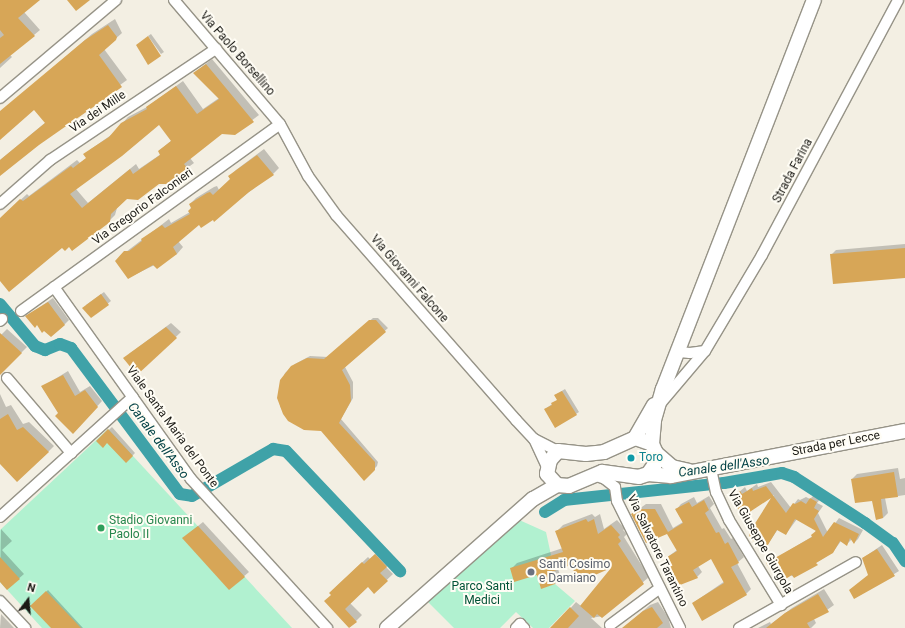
<!DOCTYPE html>
<html>
<head>
<meta charset="utf-8">
<style>
	body { margin:0 }
	#map { position:relative; width:905px; height:628px; overflow:hidden; background:#f3efe3; font-family:Roboto,sans-serif }
	div>[style] { position:absolute }
	.green>* { inset:0; background:#b1f1d0 }
	.shadow>* { inset:0; background:#0003 }
	.canal>* { height:12px; margin:-6px; padding:0 6px; transform-origin:6px; border-radius:6px; background:#3fa2a8 }
	.building>* { inset:0; background:#d7a657 }
	.roads { filter:drop-shadow(1px 0 #969387) drop-shadow(-1px 0 #969387) drop-shadow(0 1px #969387) drop-shadow(0 -1px #969387) }
	.street>* { height:10px; margin:-5px; padding:0 5px; transform-origin:5px; border-radius:5px; background:#fff }
	.secondary>* { height:14px; margin:-7px; padding:0 7px; transform-origin:7px; border-radius:7px; background:#fff }
	.dots>* { width:11px; height:11px; translate:-50% -50%; box-sizing:border-box; border:2px solid #fffdf5; border-radius:50% }
	span { translate:-50% -50%; white-space:nowrap; text-align:center; line-height:1.15; -webkit-text-stroke:4px #fffdf5; paint-order:stroke }
	.street-label { font-size:12px; color:#1b1a15 }
	.culture-label { font-size:12px; color:#0d838f }
	.left { translate:0 -50%; text-align:left }
	.leisure-label { font-size:12px; color:#27864d }
	.worship-label { font-size:12px; color:#5b616d }
	.park-label { font-size:12px; color:#005236 }
	.water-label { font-size:13px; color:#054347; font-style:italic }
	.north { position:absolute; left:8px; top:580px; width:40px; height:40px; -webkit-text-stroke:3px #fffdf5; paint-order:stroke; rotate:16deg; font-size:11px; font-weight:700; line-height:16px; text-align:center; color:#1b1a15 }
	.north::after { content:''; display:block; margin:auto; width:14px; height:18px; background:#1b1a15; clip-path:polygon(50% 0,100% 100%,50% 72%,0 100%) }
</style>
</head>
<body>
<div id="map">
	<div class="green">
		<div style="clip-path:polygon(108px 429px,292px 628px,42px 628px,0 582px,0 530px)"></div>
		<div style="clip-path:polygon(517px 519px,546px 532px,551px 555px,537px 575px,541px 588px,555px 584px,575px 601px,549px 628px,533px 628px,516px 612px,500px 628px,454px 628px,425px 599px)"></div>
	</div>
	<div class="shadow">
		<div style="clip-path:polygon(0 0,38px 0,24px 12px,40px 30px,10px 55px,12px 57px,0 68px)"></div>
		<div style="clip-path:polygon(115px 19px,122px 33px,104px 49px,127px 80px,38px 144px,0 175px,0 160px,46px 122px,34px 108px,0 138px,0 113px,92px 34px)"></div>
		<div style="clip-path:polygon(151px 34px,164px 52px,161px 54px,148px 36px)"></div>
		<div style="clip-path:polygon(evenodd,212px 59px,259px 115px,234px 134px,222px 133px,190px 158px,194px 163px,167px 183px,159px 183px,127px 198px,117px 208px,115px 215px,109px 221px,69px 245px,62px 246px,0 280px,0 219px,27px 194px,29px 196px,77px 160px,80px 163px,87px 158px,85px 155px,91px 149px,114px 133px,128px 117px,147px 107px,183px 81px,203px 109px,219px 98px,194px 73px,212px 59px,159px 123px,172px 140px,159px 151px,161px 154px,139px 169px,136px 164px,88px 203px,76px 189px,159px 123px)"></div>
		<div style="clip-path:polygon(264px 149px,279px 168px,273px 174px,213px 219px,199px 224px,178px 241px,183px 247px,177px 254px,128px 278px,122px 255px,169px 219px,171px 223px,190px 212px,192px 208px,190px 204px,196px 198px,214px 187px,217px 186px,219px 190px,231px 179px,229px 177px,236px 170px)"></div>
		<div style="clip-path:polygon(905px 244px,905px 277px,831px 255px,836px 250px)"></div>
		<div style="clip-path:polygon(104px 292px,111px 301px,91px 317px,86px 305px)"></div>
		<div style="clip-path:polygon(53px 298px,69px 320px,64px 325px,37px 324px,27px 316px)"></div>
		<div style="clip-path:polygon(373px 318px,378px 318px,388px 328px,345px 367px,353px 382px,353px 398px,341px 419px,378px 462px,377px 466px,364px 479px,322px 430px,304px 429px,284px 414px,280px 406px,279px 389px,285px 373px,295px 364px,310px 356px,328px 357px)"></div>
		<div style="clip-path:polygon(171px 323px,181px 332px,137px 374px,129px 354px)"></div>
		<div style="clip-path:polygon(7px 329px,27px 347px,0 374px,0 336px)"></div>
		<div style="clip-path:polygon(68px 371px,80px 392px,90px 386px,102px 401px,73px 433px,42px 387px)"></div>
		<div style="clip-path:polygon(565px 389px,579px 412px,556px 427px,545px 409px,558px 400px,555px 395px)"></div>
		<div style="clip-path:polygon(0 394px,6px 407px,11px 405px,23px 424px,29px 422px,54px 446px,48px 452px,0 462px)"></div>
		<div style="clip-path:polygon(112px 427px,135px 453px,126px 462px,107px 442px,97px 441px)"></div>
		<div style="clip-path:polygon(898px 468px,900px 479px,905px 478px,905px 495px,885px 498px,888px 513px,883px 518px,876px 519px,873px 500px,852px 479px,857px 474px)"></div>
		<div style="clip-path:polygon(771px 482px,791px 508px,798px 499px,800px 500px,806px 497px,810px 499px,815px 494px,821px 498px,817px 503px,823px 506px,818px 513px,828px 533px,839px 518px,863px 530px,858px 539px,854px 543px,852px 539px,847px 544px,841px 541px,833px 552px,794px 577px,768px 563px,813px 536px,816px 530px,797px 519px,786px 534px,778px 529px,766px 547px,750px 533px,774px 495px,743px 515px,733px 497px,745px 487px,747px 491px,757px 484px,758px 487px)"></div>
		<div style="clip-path:polygon(709px 496px,714px 504px,710px 508px,722px 529px,724px 528px,731px 539px,733px 538px,744px 557px,737px 563px,751px 589px,746px 594px,693px 603px,725px 581px,712px 558px,698px 566px,702px 572px,697px 577px,665px 559px,677px 550px,668px 533px,632px 514px,646px 504px,661px 504px,673px 528px,683px 522px,676px 510px,681px 504px,694px 497px,697px 503px)"></div>
		<div style="clip-path:polygon(592px 514px,595px 517px,600px 514px,604px 529px,617px 520px,625px 529px,623px 530px,627px 534px,624px 537px,649px 577px,603px 616px,591px 618px,602px 628px,553px 628px,576px 602px,581px 606px,615px 565px,571px 564px,558px 569px,561px 578px,555px 584px,537px 574px,511px 569px,517px 563px,563px 548px,557px 531px,563px 525px)"></div>
		<div style="clip-path:polygon(203px 522px,249px 572px,229px 589px,188px 534px)"></div>
		<div style="clip-path:polygon(1px 529px,12px 541px,2px 550px,24px 574px,7px 589px,0 581px)"></div>
		<div style="clip-path:polygon(882px 545px,899px 571px,855px 598px,850px 590px,869px 575px,863px 558px)"></div>
		<div style="clip-path:polygon(382px 548px,393px 560px,386px 567px,393px 574px,374px 592px,368px 586px,350px 603px,362px 615px,350px 627px,332px 595px,336px 587px,368px 557px,370px 559px)"></div>
		<div style="clip-path:polygon(824px 589px,834px 605px,814px 619px,816px 623px,811px 628px,758px 628px,770px 622px,771px 624px,792px 608px)"></div>
		<div style="clip-path:polygon(48px 590px,83px 628px,52px 628px,32px 606px)"></div>
		<div style="clip-path:polygon(658px 602px,668px 617px,671px 628px,623px 628px,650px 605px)"></div>
		<div style="clip-path:polygon(1px 614px,14px 628px,0 628px)"></div>
	</div>
	<div class="canal">
		<div style="left:0;top:304px;width:55px;rotate:50.2deg"></div>
		<div style="left:35px;top:346px;width:11px;rotate:22deg"></div>
		<div style="left:45px;top:350px;width:16px;rotate:-22deg"></div>
		<div style="left:60px;top:344px;width:12px;rotate:20deg"></div>
		<div style="left:71px;top:348px;width:182px;rotate:53.3deg"></div>
		<div style="left:180px;top:494px;width:12px;rotate:9deg"></div>
		<div style="left:192px;top:496px;width:94px;rotate:-30.1deg"></div>
		<div style="left:273px;top:449px;width:13px;rotate:9deg"></div>
		<div style="left:286px;top:451px;width:166px;rotate:46.5deg"></div>
		<div style="left:545px;top:512px;width:22px;rotate:-32deg"></div>
		<div style="left:564px;top:500px;width:161px;rotate:-6.1deg"></div>
		<div style="left:724px;top:483px;width:59px;rotate:-9.8deg"></div>
		<div style="left:782px;top:473px;width:13px;rotate:18deg"></div>
		<div style="left:794px;top:477px;width:85px;rotate:32.9deg"></div>
		<div style="left:865px;top:523px;width:34px;rotate:36deg"></div>
		<div style="left:893px;top:543px;width:22px;rotate:56deg"></div>
	</div>
	<div class="building">
		<div style="clip-path:polygon(0 0,40px 0,18px 18px,35px 36px,0 64px,0 38px,4px 35px,0 30px)"></div>
		<div style="clip-path:polygon(67px 0,90px 0,76px 11px)"></div>
		<div style="clip-path:polygon(108px 25px,117px 37px,116px 40px,99px 55px,122px 87px,39px 145px,0 176px,0 160px,45px 123px,34px 110px,0 140px,0 111px,85px 40px)"></div>
		<div style="clip-path:polygon(148px 36px,161px 56px,148px 65px,136px 45px)"></div>
		<div style="clip-path:polygon(evenodd,206px 64px,254px 122px,235px 135px,222px 134px,184px 164px,188px 169px,167px 184px,159px 184px,138px 200px,127px 199px,111px 214px,110px 222px,72px 251px,69px 247px,65px 251px,62px 248px,9px 292px,0 281px,0 218px,20px 199px,23px 201px,71px 166px,73px 168px,86px 158px,83px 154px,109px 137px,121px 123px,147px 109px,146px 107px,176px 86px,197px 114px,219px 99px,193px 73px,206px 64px,159px 125px,171px 141px,158px 151px,160px 155px,133px 174px,130px 169px,82px 208px,70px 194px,122px 156px,159px 125px)"></div>
		<div style="clip-path:polygon(257px 155px,274px 175px,249px 192px,214px 222px,213px 220px,201px 228px,199px 225px,173px 247px,177px 254px,157px 269px,153px 265px,128px 279px,115px 261px,124px 251px,129px 251px,142px 241px,141px 239px,162px 225px,165px 228px,190px 214px,188px 211px,191px 208px,189px 204px,207px 193px,210px 192px,213px 195px,230px 179px,228px 176px)"></div>
		<div style="clip-path:polygon(905px 248px,905px 278px,833px 284px,830px 254px)"></div>
		<div style="clip-path:polygon(101px 294px,109px 305px,91px 318px,82px 308px)"></div>
		<div style="clip-path:polygon(48px 302px,65px 325px,51px 337px,44px 331px,42px 333px,37px 325px,35px 328px,25px 316px)"></div>
		<div style="clip-path:polygon(369px 320px,376px 320px,386px 332px,342px 370px,350px 385px,351px 401px,339px 423px,375px 462px,375px 470px,364px 481px,321px 431px,304px 430px,288px 421px,283px 414px,277px 398px,280px 380px,291px 366px,307px 358px,324px 359px)"></div>
		<div style="clip-path:polygon(166px 327px,177px 338px,137px 375px,123px 358px)"></div>
		<div style="clip-path:polygon(0 333px,22px 353px,0 375px)"></div>
		<div style="clip-path:polygon(63px 375px,75px 396px,85px 390px,98px 407px,73px 434px,55px 416px,58px 413px,41px 386px)"></div>
		<div style="clip-path:polygon(562px 391px,577px 415px,555px 428px,544px 409px,552px 405px,551px 403px,557px 400px,554px 395px)"></div>
		<div style="clip-path:polygon(8px 414px,17px 430px,23px 427px,49px 452px,17px 482px,0 464px,0 419px)"></div>
		<div style="clip-path:polygon(108px 429px,133px 456px,126px 463px,107px 443px,103px 448px,96px 441px)"></div>
		<div style="clip-path:polygon(894px 472px,898px 497px,881px 499px,883px 518px,876px 520px,872px 501px,855px 503px,851px 479px)"></div>
		<div style="clip-path:polygon(766px 486px,786px 513px,793px 503px,795px 504px,801px 501px,806px 504px,810px 498px,817px 502px,814px 508px,819px 511px,814px 519px,823px 537px,834px 522px,859px 534px,854px 544px,850px 538px,847px 546px,840px 541px,833px 553px,816px 563px,818px 565px,794px 578px,792px 575px,779px 583px,766px 563px,812px 537px,811px 535px,816px 531px,795px 519px,786px 535px,777px 530px,766px 548px,750px 539px,749px 533px,771px 498px,742px 517px,732px 497px,740px 491px,742px 494px,752px 488px,753px 491px)"></div>
		<div style="clip-path:polygon(704px 500px,709px 510px,705px 513px,716px 533px,719px 532px,725px 544px,728px 542px,739px 563px,731px 567px,747px 595px,702px 621px,692px 603px,724px 583px,711px 559px,693px 570px,698px 578px,680px 585px,664px 559px,677px 551px,667px 534px,646px 543px,631px 514px,640px 509px,655px 509px,668px 532px,683px 523px,675px 509px,689px 502px,692px 507px)"></div>
		<div style="clip-path:polygon(586px 519px,588px 522px,594px 519px,598px 534px,611px 525px,620px 535px,618px 537px,621px 541px,618px 544px,644px 584px,602px 618px,597px 614px,594px 618px,580px 606px,611px 568px,579px 582px,571px 565px,551px 572px,555px 584px,541px 589px,537px 575px,514px 582px,510px 568px,563px 552px,555px 531px)"></div>
		<div style="clip-path:polygon(198px 526px,245px 577px,229px 590px,182px 538px)"></div>
		<div style="clip-path:polygon(877px 549px,895px 576px,854px 599px,849px 590px,868px 575px,862px 558px)"></div>
		<div style="clip-path:polygon(375px 554px,387px 567px,380px 573px,388px 581px,374px 594px,368px 587px,345px 609px,357px 622px,349px 628px,324px 601px,331px 595px,329px 593px,362px 562px,364px 564px)"></div>
		<div style="clip-path:polygon(0 557px,20px 579px,7px 590px,0 582px)"></div>
		<div style="clip-path:polygon(46px 591px,81px 628px,51px 628px,30px 606px)"></div>
		<div style="clip-path:polygon(818px 594px,829px 612px,807px 623px,810px 628px,766px 628px,785px 613px)"></div>
		<div style="clip-path:polygon(570px 607px,579px 616px,568px 628px,550px 628px)"></div>
		<div style="clip-path:polygon(652px 607px,663px 623px,657px 628px,622px 628px,643px 611px)"></div>
	</div>
	<div class="roads">
		<div class="street">
			<div style="left:174px;top:0;width:163px;rotate:49.5deg"></div>
			<div style="left:280px;top:124px;width:59px;rotate:61.7deg"></div>
			<div style="left:308px;top:176px;width:48px;rotate:54.3deg"></div>
			<div style="left:336px;top:215px;width:273px;rotate:48.7deg"></div>
			<div style="left:516px;top:420px;width:26px;rotate:47deg"></div>
			<div style="left:534px;top:439px;width:27px;rotate:27deg"></div>
			<div style="left:0;top:98px;width:152px;rotate:-40.2deg"></div>
			<div style="left:0;top:204px;width:67px;rotate:-41.3deg"></div>
			<div style="left:50px;top:160px;width:200px;rotate:-33.8deg"></div>
			<div style="left:54px;top:287px;width:236px;rotate:54.5deg"></div>
			<div style="left:191px;top:479px;width:202px;rotate:47.6deg"></div>
			<div style="left:21px;top:311px;width:319px;rotate:-35.8deg"></div>
			<div style="left:0;top:321px;width:3px;rotate:-45deg"></div>
			<div style="left:679px;top:352px;width:11px;rotate:5deg"></div>
			<div style="left:690px;top:353px;width:15px;rotate:-8deg"></div>
			<div style="left:7px;top:378px;width:99px;rotate:49.5deg"></div>
			<div style="left:660px;top:404px;width:70px;rotate:-49.7deg"></div>
			<div style="left:705px;top:351px;width:112px;rotate:-59.3deg"></div>
			<div style="left:762px;top:255px;width:289px;rotate:-61.9deg"></div>
			<div style="left:534px;top:439px;width:31px;rotate:65deg"></div>
			<div style="left:711px;top:469px;width:24px;rotate:78deg"></div>
			<div style="left:716px;top:492px;width:31px;rotate:65deg"></div>
			<div style="left:729px;top:520px;width:100px;rotate:58.5deg"></div>
			<div style="left:594px;top:475px;width:12px;rotate:20deg"></div>
			<div style="left:605px;top:479px;width:13px;rotate:39deg"></div>
			<div style="left:615px;top:487px;width:14px;rotate:82deg"></div>
			<div style="left:617px;top:501px;width:142px;rotate:63.6deg"></div>
			<div style="left:0;top:517px;width:179px;rotate:-42.1deg"></div>
			<div style="left:0;top:601px;width:37px;rotate:47deg"></div>
			<div style="left:610px;top:625px;width:62px;rotate:-36.5deg"></div>
			<div style="left:516px;top:628px;width:6px;rotate:-45deg"></div>
			<div style="left:520px;top:624px;width:6px;rotate:45deg"></div>
			<div style="left:739px;top:628px;width:134px;rotate:-29.4deg"></div>
		</div>
		<div class="secondary">
			<div style="left:635px;top:438px;width:18px;rotate:19deg"></div>
			<div style="left:652px;top:444px;width:10px;rotate:66deg"></div>
			<div style="left:656px;top:453px;width:11px;rotate:95deg"></div>
			<div style="left:655px;top:464px;width:12px;rotate:125deg"></div>
			<div style="left:648px;top:474px;width:9px;rotate:162deg"></div>
			<div style="left:639px;top:477px;width:37px;rotate:-172deg"></div>
			<div style="left:602px;top:472px;width:36px;rotate:157deg"></div>
			<div style="left:569px;top:486px;width:12px;rotate:-175deg"></div>
			<div style="left:557px;top:485px;width:15px;rotate:-132deg"></div>
			<div style="left:547px;top:474px;width:14px;rotate:-78deg"></div>
			<div style="left:550px;top:460px;width:12px;rotate:-48deg"></div>
			<div style="left:558px;top:451px;width:28px;rotate:6deg"></div>
			<div style="left:586px;top:454px;width:18px;rotate:-6deg"></div>
			<div style="left:604px;top:452px;width:34px;rotate:-24deg"></div>
			<div style="left:635px;top:438px;width:38px;rotate:-60deg"></div>
			<div style="left:652px;top:444px;width:24px;rotate:-85deg"></div>
			<div style="left:654px;top:420px;width:32px;rotate:-74deg"></div>
			<div style="left:663px;top:389px;width:417px;rotate:-68.8deg"></div>
			<div style="left:656px;top:453px;width:21px;rotate:41deg"></div>
			<div style="left:672px;top:467px;width:17px;rotate:13deg"></div>
			<div style="left:648px;top:474px;width:23px;rotate:5deg"></div>
			<div style="left:671px;top:476px;width:238px;rotate:-10.9deg"></div>
			<div style="left:387px;top:628px;width:195px;rotate:-41.5deg"></div>
			<div style="left:533px;top:499px;width:28px;rotate:-30deg"></div>
		</div>
	</div>
	<div class="dots">
		<div style="left:631px;top:458px;background:#0f9aa8"></div>
		<div style="left:101px;top:528px;background:#2e9e5b"></div>
		<div style="left:531px;top:572px;background:#6b7280"></div>
	</div>
	<div class="street-label">
		<span style="left:237px;top:54px;rotate:49deg">Via Paolo Borsellino</span>
		<span style="left:98px;top:112px;rotate:-34deg">Via dei Mille</span>
		<span style="left:793px;top:171px;rotate:-62deg">Strada Farina</span>
		<span style="left:143px;top:207px;rotate:-36deg">Via Gregorio Falconieri</span>
		<span style="left:409px;top:279px;rotate:49deg">Via Giovanni Falcone</span>
		<span style="left:172px;top:427px;rotate:54deg">Viale Santa Maria del Ponte</span>
		<span style="left:836px;top:444px;rotate:-11deg">Strada per Lecce</span>
		<span style="left:760px;top:542px;rotate:60deg">Via Giuseppe Giurgola</span>
		<span style="left:657px;top:551px;rotate:64deg">Via Salvatore Tarantino</span>
	</div>
	<div class="culture-label">
		<span class="left" style="left:639px;top:458px">Toro</span>
	</div>
	<div class="leisure-label">
		<span class="left" style="left:109px;top:528px">Stadio Giovanni<br>Paolo II</span>
	</div>
	<div class="worship-label">
		<span class="left" style="left:539px;top:572px">Santi Cosimo<br>e Damiano</span>
	</div>
	<div class="park-label">
		<span style="left:482px;top:594px">Parco Santi<br>Medici</span>
	</div>
	<div class="water-label">
		<span style="left:158px;top:441px;rotate:53deg">Canale dell'Asso</span>
		<span style="left:724px;top:467px;rotate:-8deg">Canale dell'Asso</span>
	</div>
	<div class="north">N</div>
</div>
</body>
</html>
